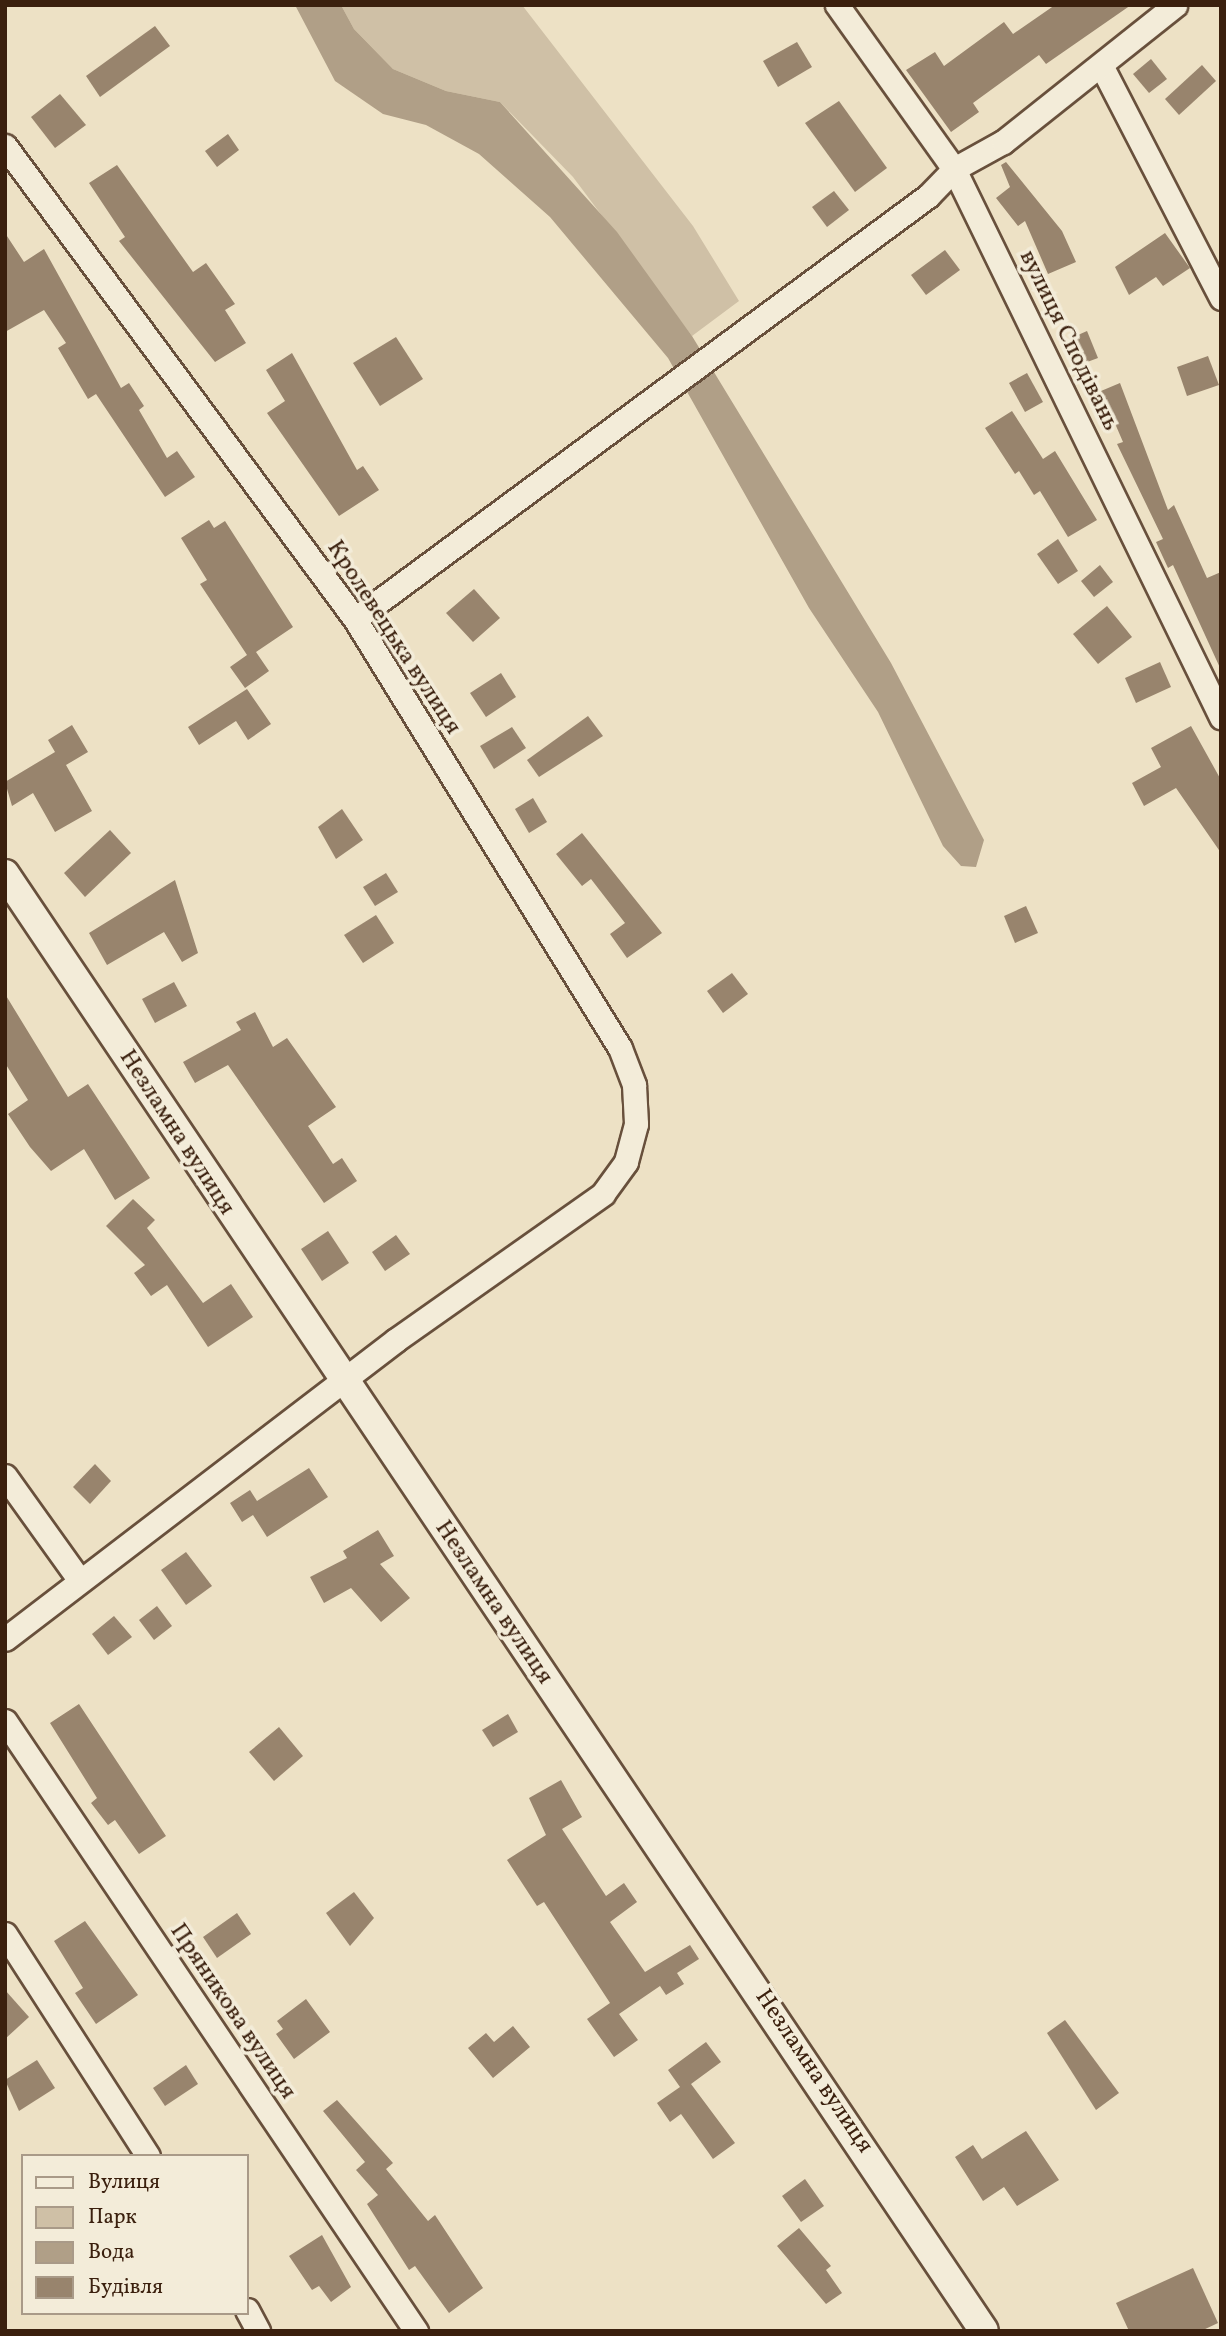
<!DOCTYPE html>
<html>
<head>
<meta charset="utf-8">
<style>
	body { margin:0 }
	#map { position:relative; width:1226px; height:2336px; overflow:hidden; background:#ede1c5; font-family:Vollkorn,serif }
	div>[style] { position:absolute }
	.green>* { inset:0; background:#cfc0a6 }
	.water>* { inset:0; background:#b09f87 }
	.building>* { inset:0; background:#98846d }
	.roads { filter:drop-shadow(2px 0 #68503c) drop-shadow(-2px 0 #68503c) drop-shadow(0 2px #68503c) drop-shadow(0 -2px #68503c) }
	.minor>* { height:23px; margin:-11.5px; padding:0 11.5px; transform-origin:11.5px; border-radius:11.5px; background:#f3ecd9 }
	.tertiary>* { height:28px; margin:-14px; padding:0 14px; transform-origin:14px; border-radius:14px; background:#f3ecd9 }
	span { translate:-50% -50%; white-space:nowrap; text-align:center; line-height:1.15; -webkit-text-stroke:7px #f3ecd9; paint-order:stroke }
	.street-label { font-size:24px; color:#3b200e }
	.frame { position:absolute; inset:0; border:7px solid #3b200e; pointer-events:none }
	.legend { position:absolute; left:21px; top:2154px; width:228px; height:161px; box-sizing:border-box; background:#f3ecd9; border:2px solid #a99a88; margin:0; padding:9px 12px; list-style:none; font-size:21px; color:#3b200e }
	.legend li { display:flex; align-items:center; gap:14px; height:35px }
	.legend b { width:35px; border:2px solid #a99a88 }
</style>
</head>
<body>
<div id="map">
	<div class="green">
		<div style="clip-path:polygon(341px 5px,522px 5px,693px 226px,739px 301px,692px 336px,573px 177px,500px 102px,446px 91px,393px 69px,354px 29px)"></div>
	</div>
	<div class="water">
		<div style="clip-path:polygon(295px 5px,341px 5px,354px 29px,393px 69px,446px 91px,500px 102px,617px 232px,692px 336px,891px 663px,984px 840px,976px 867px,961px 866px,943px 846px,878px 712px,809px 608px,668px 358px,550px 217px,479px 154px,426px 125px,383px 114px,335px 81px)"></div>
	</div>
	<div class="building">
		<div style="clip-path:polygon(1055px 5px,1131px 5px,1046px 64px,1039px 55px,973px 103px,979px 112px,951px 132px,906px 70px,935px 52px,944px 66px,1004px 22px,1013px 34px)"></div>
		<div style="clip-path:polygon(155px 26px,170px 46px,100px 97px,86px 76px)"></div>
		<div style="clip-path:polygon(797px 42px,812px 67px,778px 87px,763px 61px)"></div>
		<div style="clip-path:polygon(1151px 59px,1167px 79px,1149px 93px,1133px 74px)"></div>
		<div style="clip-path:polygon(1202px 65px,1216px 81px,1179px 115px,1165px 99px)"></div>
		<div style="clip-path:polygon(60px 94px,86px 125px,55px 148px,31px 117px)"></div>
		<div style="clip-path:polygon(839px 101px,887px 168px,855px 192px,805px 123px)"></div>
		<div style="clip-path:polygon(228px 134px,239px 150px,217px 167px,205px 151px)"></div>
		<div style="clip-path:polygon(1006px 162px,1062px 231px,1076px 262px,1048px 274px,1025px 221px,1018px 226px,996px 198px,1010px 187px,1001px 165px)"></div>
		<div style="clip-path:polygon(117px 165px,193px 272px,206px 263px,235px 304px,225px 310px,246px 343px,215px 362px,119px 241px,125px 237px,89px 183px)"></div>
		<div style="clip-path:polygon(834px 191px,849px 210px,827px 227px,812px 207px)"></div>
		<div style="clip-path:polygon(5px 233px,24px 262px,44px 249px,121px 388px,129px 383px,144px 406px,139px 410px,167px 458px,177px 451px,195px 477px,165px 497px,96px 394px,88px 399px,58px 348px,66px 343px,44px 310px,5px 332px)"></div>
		<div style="clip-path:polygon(1165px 233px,1190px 268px,1163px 286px,1156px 277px,1129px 295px,1115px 267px)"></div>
		<div style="clip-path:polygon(945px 250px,960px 270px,926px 295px,911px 275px)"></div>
		<div style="clip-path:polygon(1087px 331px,1098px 358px,1079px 365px,1069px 339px)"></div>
		<div style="clip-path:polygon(396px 337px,423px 379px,380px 406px,353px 363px)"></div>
		<div style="clip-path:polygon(292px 353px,357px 470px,363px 466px,379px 490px,339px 516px,267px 413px,285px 401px,266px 370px)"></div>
		<div style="clip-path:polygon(1208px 356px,1219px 385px,1187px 396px,1177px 367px)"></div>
		<div style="clip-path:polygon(1027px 373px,1043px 402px,1025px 412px,1009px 383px)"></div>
		<div style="clip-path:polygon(1120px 383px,1168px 510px,1174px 505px,1207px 578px,1221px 572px,1221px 670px,1173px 565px,1168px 568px,1156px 542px,1163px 539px,1117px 444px,1123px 442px,1101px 391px)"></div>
		<div style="clip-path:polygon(1012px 411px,1043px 459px,1055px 451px,1097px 520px,1068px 537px,1040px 491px,1034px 495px,1019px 471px,1015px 474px,985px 428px)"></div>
		<div style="clip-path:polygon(209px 520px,214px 528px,225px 521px,293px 627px,256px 652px,269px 671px,245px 688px,230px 667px,247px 655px,200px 584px,207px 580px,181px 538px)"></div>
		<div style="clip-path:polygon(1058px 539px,1078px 571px,1058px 584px,1037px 554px)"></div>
		<div style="clip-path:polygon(1100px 565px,1113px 582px,1094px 597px,1081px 581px)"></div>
		<div style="clip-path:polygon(474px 589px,500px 618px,473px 642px,446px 613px)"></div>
		<div style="clip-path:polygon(1107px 606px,1132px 637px,1098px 664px,1073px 634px)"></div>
		<div style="clip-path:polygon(1160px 662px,1171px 687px,1136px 703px,1125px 678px)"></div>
		<div style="clip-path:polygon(501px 673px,516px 697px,486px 717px,470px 693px)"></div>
		<div style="clip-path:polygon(247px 689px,271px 724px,248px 740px,236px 721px,199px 745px,188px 727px)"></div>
		<div style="clip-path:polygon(588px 716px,603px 736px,539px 777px,527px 760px)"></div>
		<div style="clip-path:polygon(72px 725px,88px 752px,66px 765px,92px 811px,55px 832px,33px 793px,12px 806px,5px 782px,55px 752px,48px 740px)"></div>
		<div style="clip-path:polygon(1191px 726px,1221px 780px,1221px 853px,1176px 788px,1144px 806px,1132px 783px,1161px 767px,1151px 748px)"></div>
		<div style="clip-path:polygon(512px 727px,526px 748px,494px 769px,480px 746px)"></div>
		<div style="clip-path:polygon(533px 798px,547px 822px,529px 833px,515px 809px)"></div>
		<div style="clip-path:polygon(342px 809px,363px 840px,336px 859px,318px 827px)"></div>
		<div style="clip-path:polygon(110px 830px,131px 853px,85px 897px,64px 873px)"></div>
		<div style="clip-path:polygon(582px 833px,662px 933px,627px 958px,610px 934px,625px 923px,591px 879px,582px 886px,556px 854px)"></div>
		<div style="clip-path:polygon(386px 873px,398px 892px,375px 906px,363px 887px)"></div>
		<div style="clip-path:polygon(175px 880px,198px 953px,182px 962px,164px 932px,107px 965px,89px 933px)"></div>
		<div style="clip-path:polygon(1026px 906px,1038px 933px,1015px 943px,1004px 916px)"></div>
		<div style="clip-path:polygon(376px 915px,394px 943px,363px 963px,344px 935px)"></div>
		<div style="clip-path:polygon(732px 973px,748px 994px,723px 1013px,707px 991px)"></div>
		<div style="clip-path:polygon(174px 982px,187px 1006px,155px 1023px,142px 999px)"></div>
		<div style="clip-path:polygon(5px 994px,68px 1097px,88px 1084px,150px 1178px,115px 1200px,84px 1149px,51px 1171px,30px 1147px,8px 1114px,28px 1100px,5px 1063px)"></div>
		<div style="clip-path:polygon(255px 1012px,273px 1047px,287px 1038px,336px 1107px,308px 1126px,333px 1164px,342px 1158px,357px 1181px,324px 1203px,228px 1065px,195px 1083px,183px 1062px,241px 1030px,236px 1022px)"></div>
		<div style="clip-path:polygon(133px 1199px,155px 1220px,147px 1228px,203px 1303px,231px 1284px,253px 1317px,208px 1347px,167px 1285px,151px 1296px,134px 1273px,145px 1265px,106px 1226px)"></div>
		<div style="clip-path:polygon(328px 1231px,349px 1263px,322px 1281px,301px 1249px)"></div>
		<div style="clip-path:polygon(396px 1235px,410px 1254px,385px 1271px,372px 1252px)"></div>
		<div style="clip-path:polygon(95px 1464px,111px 1481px,90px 1504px,73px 1487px)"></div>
		<div style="clip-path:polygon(309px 1468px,328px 1497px,267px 1537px,253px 1515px,242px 1522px,230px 1503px,250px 1490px,257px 1501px)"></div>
		<div style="clip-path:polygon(378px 1530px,394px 1556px,380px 1564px,410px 1598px,381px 1622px,351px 1588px,324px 1603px,310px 1577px,347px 1558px,343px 1551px)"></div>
		<div style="clip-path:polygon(186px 1552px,212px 1586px,186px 1605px,161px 1570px)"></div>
		<div style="clip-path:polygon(157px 1606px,172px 1626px,154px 1640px,139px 1620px)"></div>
		<div style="clip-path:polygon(114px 1616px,132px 1637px,108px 1655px,92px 1634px)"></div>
		<div style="clip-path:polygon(79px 1704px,166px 1836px,139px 1854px,115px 1820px,108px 1825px,91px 1803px,97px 1798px,50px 1723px)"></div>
		<div style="clip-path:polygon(508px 1714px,518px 1732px,493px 1747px,482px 1730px)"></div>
		<div style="clip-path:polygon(279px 1727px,303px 1756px,274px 1781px,249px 1752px)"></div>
		<div style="clip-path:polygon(561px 1780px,582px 1817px,562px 1829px,606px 1896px,624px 1883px,637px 1902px,610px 1922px,645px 1972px,690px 1945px,699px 1959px,677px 1973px,684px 1984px,666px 1995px,660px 1986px,619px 2014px,638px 2040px,614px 2057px,587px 2019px,610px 2003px,544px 1902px,537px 1906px,507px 1860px,546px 1835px,529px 1798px)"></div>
		<div style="clip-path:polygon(354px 1892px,374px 1918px,350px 1946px,326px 1913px)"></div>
		<div style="clip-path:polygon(237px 1913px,251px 1934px,217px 1958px,203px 1937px)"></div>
		<div style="clip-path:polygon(85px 1921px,138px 1995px,96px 2024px,75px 1993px,83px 1988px,54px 1941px)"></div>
		<div style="clip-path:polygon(5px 1990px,29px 2017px,5px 2039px)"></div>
		<div style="clip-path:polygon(306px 1999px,330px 2032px,294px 2059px,276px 2034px,283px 2029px,277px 2021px)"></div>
		<div style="clip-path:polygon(1065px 2020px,1119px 2093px,1096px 2110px,1047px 2033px)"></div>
		<div style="clip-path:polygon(513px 2026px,530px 2047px,493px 2078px,468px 2048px,486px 2033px,494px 2042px)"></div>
		<div style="clip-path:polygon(706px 2042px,721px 2062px,691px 2084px,735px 2143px,713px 2159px,681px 2114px,670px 2122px,657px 2103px,680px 2087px,668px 2070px)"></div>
		<div style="clip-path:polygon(37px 2060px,55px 2088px,19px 2111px,5px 2080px)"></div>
		<div style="clip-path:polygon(186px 2065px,198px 2084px,165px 2106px,153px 2088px)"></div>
		<div style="clip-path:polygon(337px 2100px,393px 2163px,386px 2169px,428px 2221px,435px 2215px,483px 2288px,449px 2313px,415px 2266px,409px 2270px,367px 2204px,378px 2195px,356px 2170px,365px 2162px,323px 2111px)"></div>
		<div style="clip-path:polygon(1026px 2131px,1059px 2180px,1017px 2206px,1004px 2187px,983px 2201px,955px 2157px,973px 2145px,982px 2159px)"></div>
		<div style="clip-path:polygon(805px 2179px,824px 2206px,801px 2222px,782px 2196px)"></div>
		<div style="clip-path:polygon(799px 2228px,831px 2266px,826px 2270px,842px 2293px,826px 2304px,777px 2246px)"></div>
		<div style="clip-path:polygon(322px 2235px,351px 2287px,331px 2302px,319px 2286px,312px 2290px,289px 2256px)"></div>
		<div style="clip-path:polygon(1193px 2268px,1218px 2323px,1201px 2331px,1129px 2331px,1116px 2303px)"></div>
	</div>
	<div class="roads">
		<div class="minor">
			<div style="left:837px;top:5px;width:201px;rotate:54.5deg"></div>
			<div style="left:954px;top:169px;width:610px;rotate:64.02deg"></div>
			<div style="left:1102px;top:67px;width:260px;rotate:62.7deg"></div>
			<div style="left:5px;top:146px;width:588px;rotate:53.5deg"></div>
			<div style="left:355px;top:619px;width:504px;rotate:58.3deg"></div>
			<div style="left:620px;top:1048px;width:40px;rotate:69deg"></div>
			<div style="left:634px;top:1085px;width:39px;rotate:87deg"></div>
			<div style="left:636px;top:1124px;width:39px;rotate:105deg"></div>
			<div style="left:626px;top:1162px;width:39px;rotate:126deg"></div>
			<div style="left:603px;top:1194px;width:253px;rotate:144.8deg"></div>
			<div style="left:396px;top:1340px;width:492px;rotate:142.6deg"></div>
			<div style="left:355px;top:619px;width:712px;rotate:-36.44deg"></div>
			<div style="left:928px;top:196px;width:37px;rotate:-46deg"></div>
			<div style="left:954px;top:169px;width:56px;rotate:-28.9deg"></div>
			<div style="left:1003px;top:142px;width:220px;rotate:-38.5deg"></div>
			<div style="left:5px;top:1476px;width:125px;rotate:54.4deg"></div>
			<div style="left:5px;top:1721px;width:736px;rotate:56.03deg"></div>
			<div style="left:5px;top:1934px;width:264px;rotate:57.2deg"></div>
			<div style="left:247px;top:2310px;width:24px;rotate:62deg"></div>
		</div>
		<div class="tertiary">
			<div style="left:5px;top:874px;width:1755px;rotate:56.1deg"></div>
		</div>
	</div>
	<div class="street-label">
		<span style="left:1068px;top:341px;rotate:64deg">вулиця Сподівань</span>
		<span style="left:393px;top:638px;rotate:57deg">Кролевецька вулиця</span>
		<span style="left:176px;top:1133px;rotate:57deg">Незламна вулиця</span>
		<span style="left:493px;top:1603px;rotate:56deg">Незламна вулиця</span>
		<span style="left:232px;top:2012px;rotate:56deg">Пряникова вулиця</span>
		<span style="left:813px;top:2072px;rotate:56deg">Незламна вулиця</span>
	</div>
	<div class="frame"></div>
	<ul class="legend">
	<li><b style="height:9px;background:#f3ecd9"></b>Вулиця</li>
	<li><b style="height:19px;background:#cfc0a6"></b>Парк</li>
	<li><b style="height:19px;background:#b09f87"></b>Вода</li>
	<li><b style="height:19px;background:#98846d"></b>Будівля</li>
	</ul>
</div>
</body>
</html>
